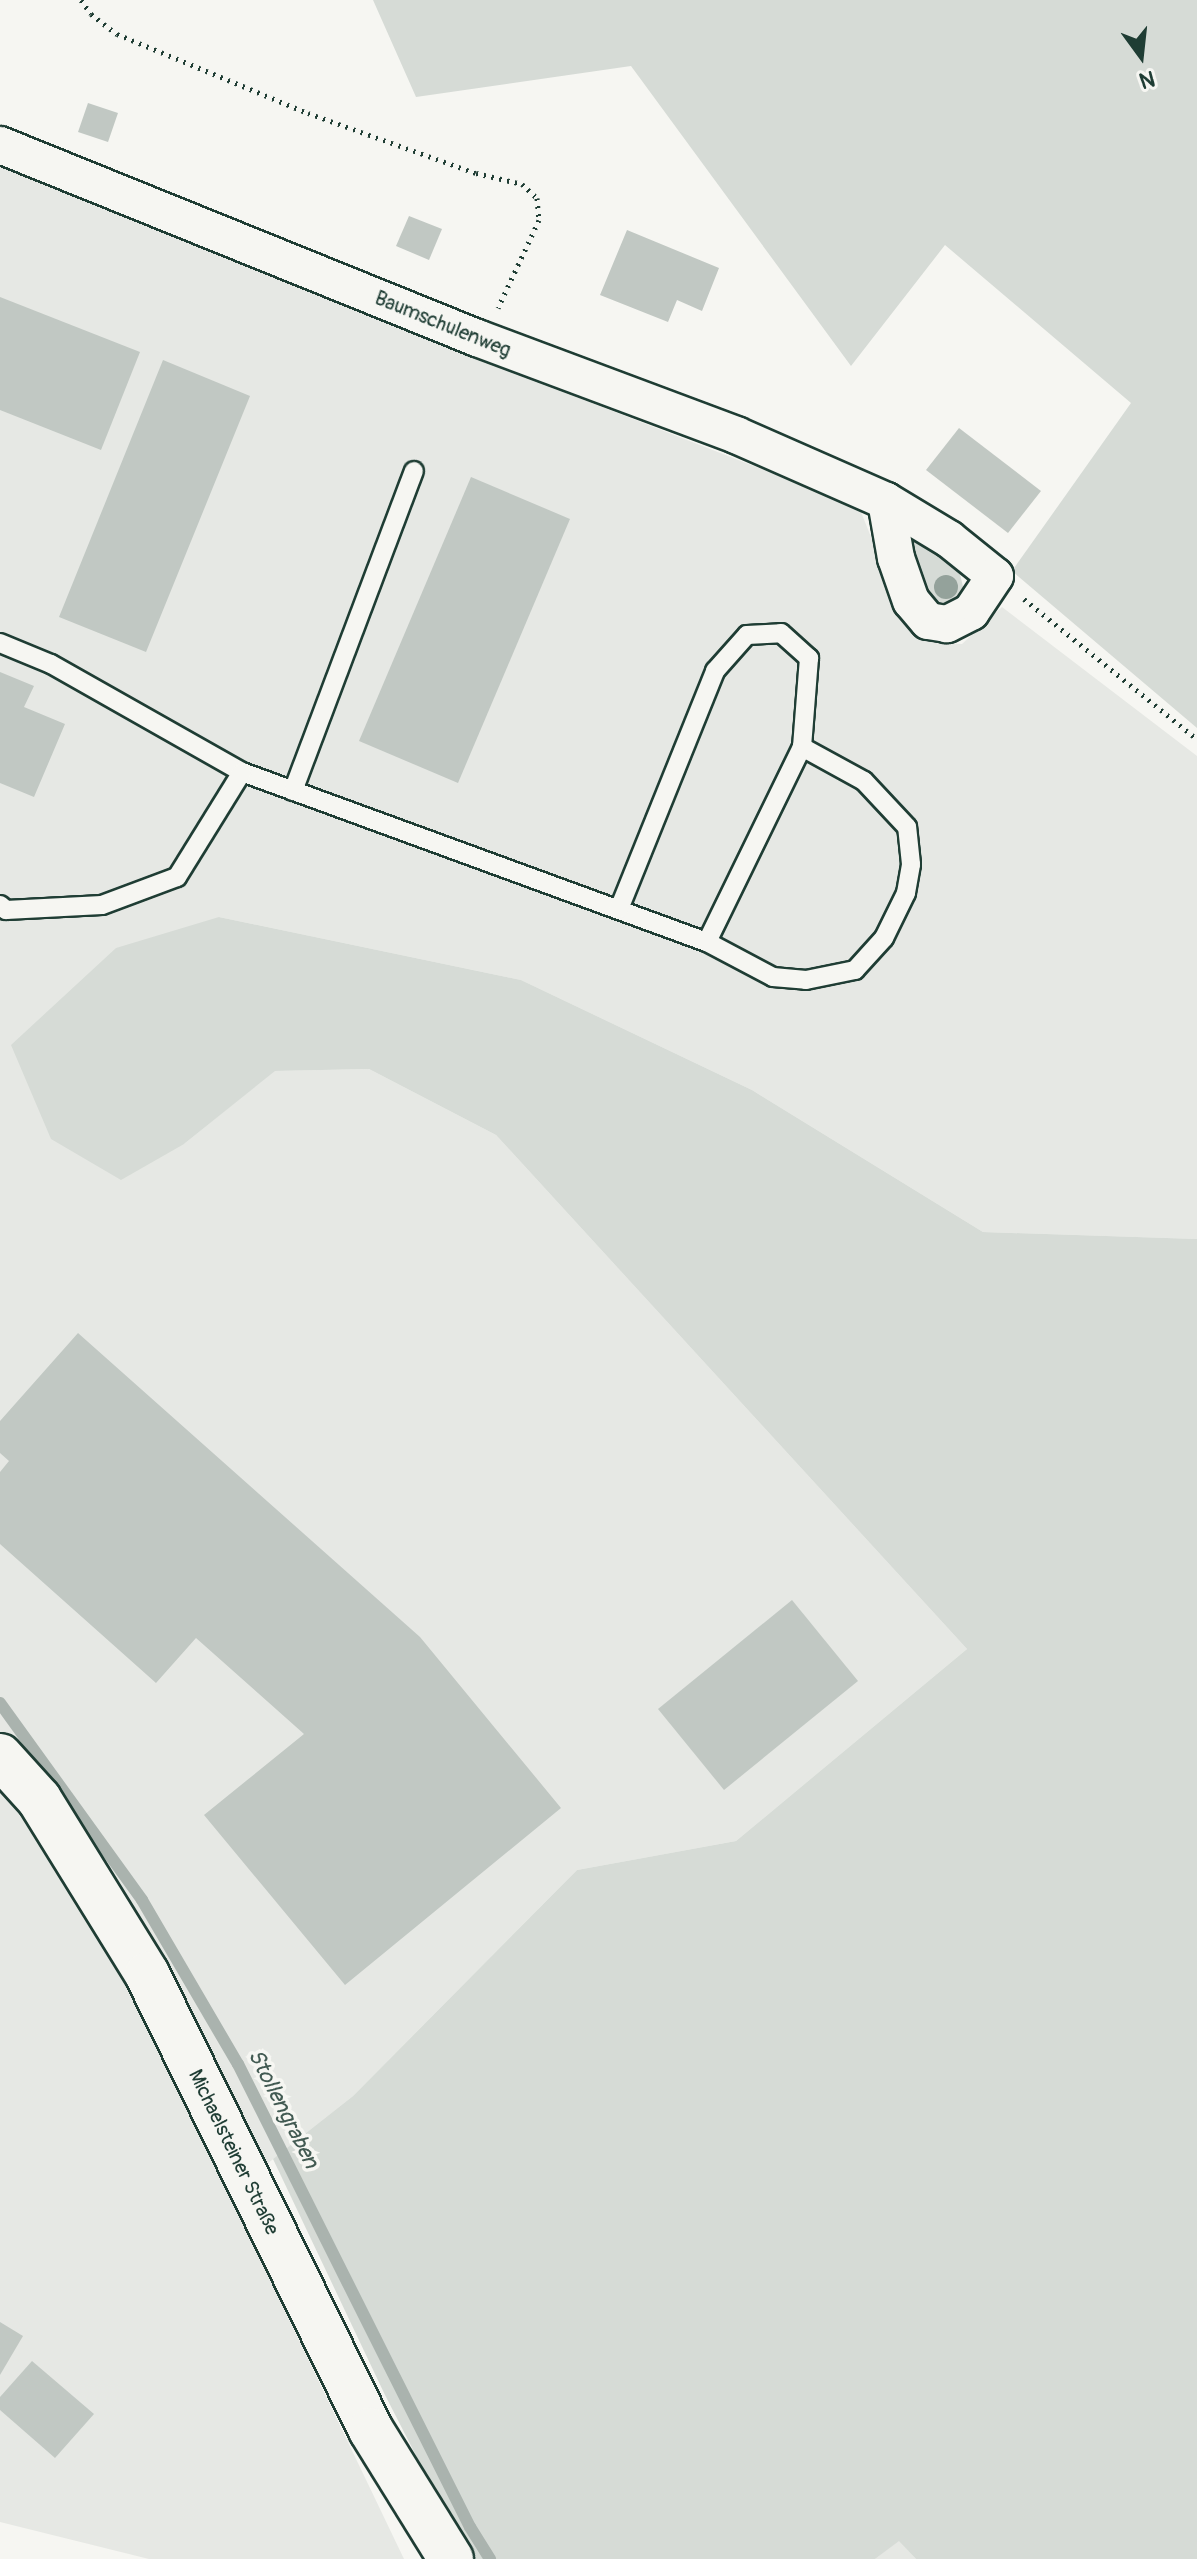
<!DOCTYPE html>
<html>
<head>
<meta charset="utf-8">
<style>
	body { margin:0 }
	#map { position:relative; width:1197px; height:2559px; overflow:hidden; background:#f6f6f2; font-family:Pangolin,sans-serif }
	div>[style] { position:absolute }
	.built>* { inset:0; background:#e6e8e4 }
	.green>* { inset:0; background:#d6dbd6 }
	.stream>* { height:12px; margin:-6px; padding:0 6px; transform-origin:6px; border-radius:6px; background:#aab3ae }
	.building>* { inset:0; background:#c1c8c3 }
	.path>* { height:5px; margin-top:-2.5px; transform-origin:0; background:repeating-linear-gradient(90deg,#1f3d34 0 2px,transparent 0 8px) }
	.roads { filter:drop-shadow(2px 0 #1f3d34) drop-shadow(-2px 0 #1f3d34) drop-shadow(0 2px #1f3d34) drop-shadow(0 -2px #1f3d34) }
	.service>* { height:18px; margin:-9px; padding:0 9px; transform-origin:9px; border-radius:9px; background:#f6f6f2 }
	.minor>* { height:36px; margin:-18px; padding:0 18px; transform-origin:18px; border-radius:18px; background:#f6f6f2 }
	.tertiary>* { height:44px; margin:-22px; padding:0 22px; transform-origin:22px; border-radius:22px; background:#f6f6f2 }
	.trees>* { width:24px; height:24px; margin:-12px; border-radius:50%; background:#94a29b }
	span { translate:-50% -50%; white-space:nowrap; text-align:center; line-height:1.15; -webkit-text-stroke:7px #f6f6f2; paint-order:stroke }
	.street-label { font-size:20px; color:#1f3d34 }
	.water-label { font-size:22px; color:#425a52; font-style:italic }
	.north { position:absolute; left:1101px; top:16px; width:80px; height:80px; -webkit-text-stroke:6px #f6f6f2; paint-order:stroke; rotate:165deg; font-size:22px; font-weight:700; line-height:32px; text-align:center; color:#1f3d34 }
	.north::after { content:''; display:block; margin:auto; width:28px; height:36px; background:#1f3d34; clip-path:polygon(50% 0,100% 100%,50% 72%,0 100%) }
</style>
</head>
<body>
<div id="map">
	<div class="built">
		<div style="clip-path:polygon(0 165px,469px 355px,859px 507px,906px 624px,933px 643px,962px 644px,1002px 607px,1197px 756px,1197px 1239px,983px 1232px,752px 1090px,521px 980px,219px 917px,184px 1144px,274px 1071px,369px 1069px,496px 1135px,967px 1649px,736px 1841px,577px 1870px,353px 2096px,229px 2194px,404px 2559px,149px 2559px,0 2522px)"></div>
		<div style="clip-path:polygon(899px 2540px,916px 2559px,875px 2559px)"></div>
	</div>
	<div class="green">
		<div style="clip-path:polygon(373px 0,1197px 0,1197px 728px,1012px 571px,1131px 403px,945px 245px,851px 366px,631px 66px,416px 97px)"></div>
		<div style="clip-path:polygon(911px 538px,940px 556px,960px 574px,964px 591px,955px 602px,942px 607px,930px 603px,912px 575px)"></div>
		<div style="clip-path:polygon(219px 917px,521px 980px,752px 1090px,983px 1232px,1197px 1239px,1197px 2559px,916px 2559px,899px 2541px,875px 2559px,472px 2559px,463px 2547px,385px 2395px,273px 2159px,353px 2096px,577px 1870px,736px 1841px,967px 1649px,496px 1135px,369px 1069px,275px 1071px,184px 1144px,121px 1180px,51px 1139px,11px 1045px,116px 948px)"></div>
	</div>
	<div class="stream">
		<div style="left:0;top:1703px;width:243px;rotate:54.2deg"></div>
		<div style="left:142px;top:1900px;width:190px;rotate:59.7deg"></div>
		<div style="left:238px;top:2064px;width:518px;rotate:63.39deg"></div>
		<div style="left:470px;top:2527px;width:38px;rotate:58deg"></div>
	</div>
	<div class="building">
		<div style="clip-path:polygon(88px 103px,118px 113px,108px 142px,78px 132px)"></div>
		<div style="clip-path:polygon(409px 216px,442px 229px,429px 260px,396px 246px)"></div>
		<div style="clip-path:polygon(627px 230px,719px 268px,702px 311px,677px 300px,668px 322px,600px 295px)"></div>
		<div style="clip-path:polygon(0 297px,140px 352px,101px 450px,0 410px)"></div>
		<div style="clip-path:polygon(163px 360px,250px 396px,146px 652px,59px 617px)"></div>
		<div style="clip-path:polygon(959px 428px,1041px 491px,1008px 533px,926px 470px)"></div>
		<div style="clip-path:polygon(471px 477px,570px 519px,458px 783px,359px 741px)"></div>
		<div style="clip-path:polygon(0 672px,34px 686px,24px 707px,65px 724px,34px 797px,0 783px)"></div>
		<div style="clip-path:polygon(78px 1333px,420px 1637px,561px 1808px,345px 1985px,204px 1815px,304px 1734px,196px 1638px,156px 1683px,0 1544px,0 1472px,9px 1461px,0 1453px,0 1421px)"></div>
		<div style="clip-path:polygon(792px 1600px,858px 1681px,724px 1790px,658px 1709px)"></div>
		<div style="clip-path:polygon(0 2322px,23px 2336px,0 2375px)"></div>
		<div style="clip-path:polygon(32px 2361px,94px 2414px,55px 2458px,0 2410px,0 2397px)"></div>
	</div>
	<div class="path">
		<div style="left:81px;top:0;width:17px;rotate:54deg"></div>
		<div style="left:91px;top:14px;width:33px;rotate:38deg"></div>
		<div style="left:117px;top:34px;width:207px;rotate:22.5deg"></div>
		<div style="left:308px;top:113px;width:178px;rotate:19.7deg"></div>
		<div style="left:476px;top:173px;width:47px;rotate:13.4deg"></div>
		<div style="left:522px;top:184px;width:21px;rotate:43deg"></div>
		<div style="left:537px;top:198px;width:22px;rotate:85deg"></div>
		<div style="left:539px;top:220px;width:97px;rotate:115deg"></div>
		<div style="left:1024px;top:599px;width:223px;rotate:39deg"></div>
	</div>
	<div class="roads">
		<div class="service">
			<div style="left:0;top:643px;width:55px;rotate:22.4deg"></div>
			<div style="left:51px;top:664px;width:219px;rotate:29.5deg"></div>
			<div style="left:242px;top:772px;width:495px;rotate:20.1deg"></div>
			<div style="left:707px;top:942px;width:75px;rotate:27.9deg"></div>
			<div style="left:773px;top:977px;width:33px;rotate:5deg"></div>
			<div style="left:806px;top:980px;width:50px;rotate:-11.5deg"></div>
			<div style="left:855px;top:970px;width:43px;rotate:-47.8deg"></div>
			<div style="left:884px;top:938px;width:50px;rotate:-63.9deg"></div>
			<div style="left:906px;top:893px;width:29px;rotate:-80deg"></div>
			<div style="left:911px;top:864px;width:37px;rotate:-96deg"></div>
			<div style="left:907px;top:827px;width:63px;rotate:-133.1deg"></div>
			<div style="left:864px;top:781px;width:71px;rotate:-151.3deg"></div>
			<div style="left:802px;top:747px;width:217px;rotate:116deg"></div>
			<div style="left:293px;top:791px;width:342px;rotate:-69.3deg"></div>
			<div style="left:0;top:905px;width:8px;rotate:40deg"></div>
			<div style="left:6px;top:910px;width:96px;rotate:-3deg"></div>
			<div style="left:102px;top:905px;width:80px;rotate:-20.5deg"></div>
			<div style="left:177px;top:877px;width:123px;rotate:-58.2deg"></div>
			<div style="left:619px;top:909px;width:257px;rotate:-68deg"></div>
			<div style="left:715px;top:671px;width:48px;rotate:-48.4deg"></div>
			<div style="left:747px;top:635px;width:34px;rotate:-3deg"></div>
			<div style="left:781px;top:633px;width:38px;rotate:42deg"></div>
			<div style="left:809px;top:658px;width:89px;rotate:94.5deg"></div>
		</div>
		<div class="minor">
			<div style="left:0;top:145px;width:515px;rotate:22.03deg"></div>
			<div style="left:477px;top:338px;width:277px;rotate:20.5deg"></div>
			<div style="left:736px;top:435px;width:164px;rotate:23.7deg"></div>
			<div style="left:886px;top:501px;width:74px;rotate:31.1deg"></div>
			<div style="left:949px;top:539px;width:59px;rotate:38.8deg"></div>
			<div style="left:995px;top:576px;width:43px;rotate:123.7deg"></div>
			<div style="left:971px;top:612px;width:27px;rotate:153deg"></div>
			<div style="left:947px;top:624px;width:19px;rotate:-171deg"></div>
			<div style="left:928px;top:621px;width:26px;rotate:-130deg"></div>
			<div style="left:911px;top:601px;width:46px;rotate:-109.2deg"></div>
			<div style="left:896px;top:558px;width:58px;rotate:-100deg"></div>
		</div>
		<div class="tertiary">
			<div style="left:0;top:1756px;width:58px;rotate:47.8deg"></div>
			<div style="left:39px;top:1799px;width:206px;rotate:58.3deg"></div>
			<div style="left:147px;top:1974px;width:508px;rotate:63.84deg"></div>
			<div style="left:371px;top:2430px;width:152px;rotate:58.2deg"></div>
		</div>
	</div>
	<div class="trees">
		<div style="left:946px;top:587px"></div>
	</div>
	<div class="street-label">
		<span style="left:443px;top:324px;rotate:22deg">Baumschulenweg</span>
		<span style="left:234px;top:2152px;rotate:64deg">Michaelsteiner Straße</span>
	</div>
	<div class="water-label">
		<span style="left:283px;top:2109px;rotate:63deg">Stollengraben</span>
	</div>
	<div class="north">N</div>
</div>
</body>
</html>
